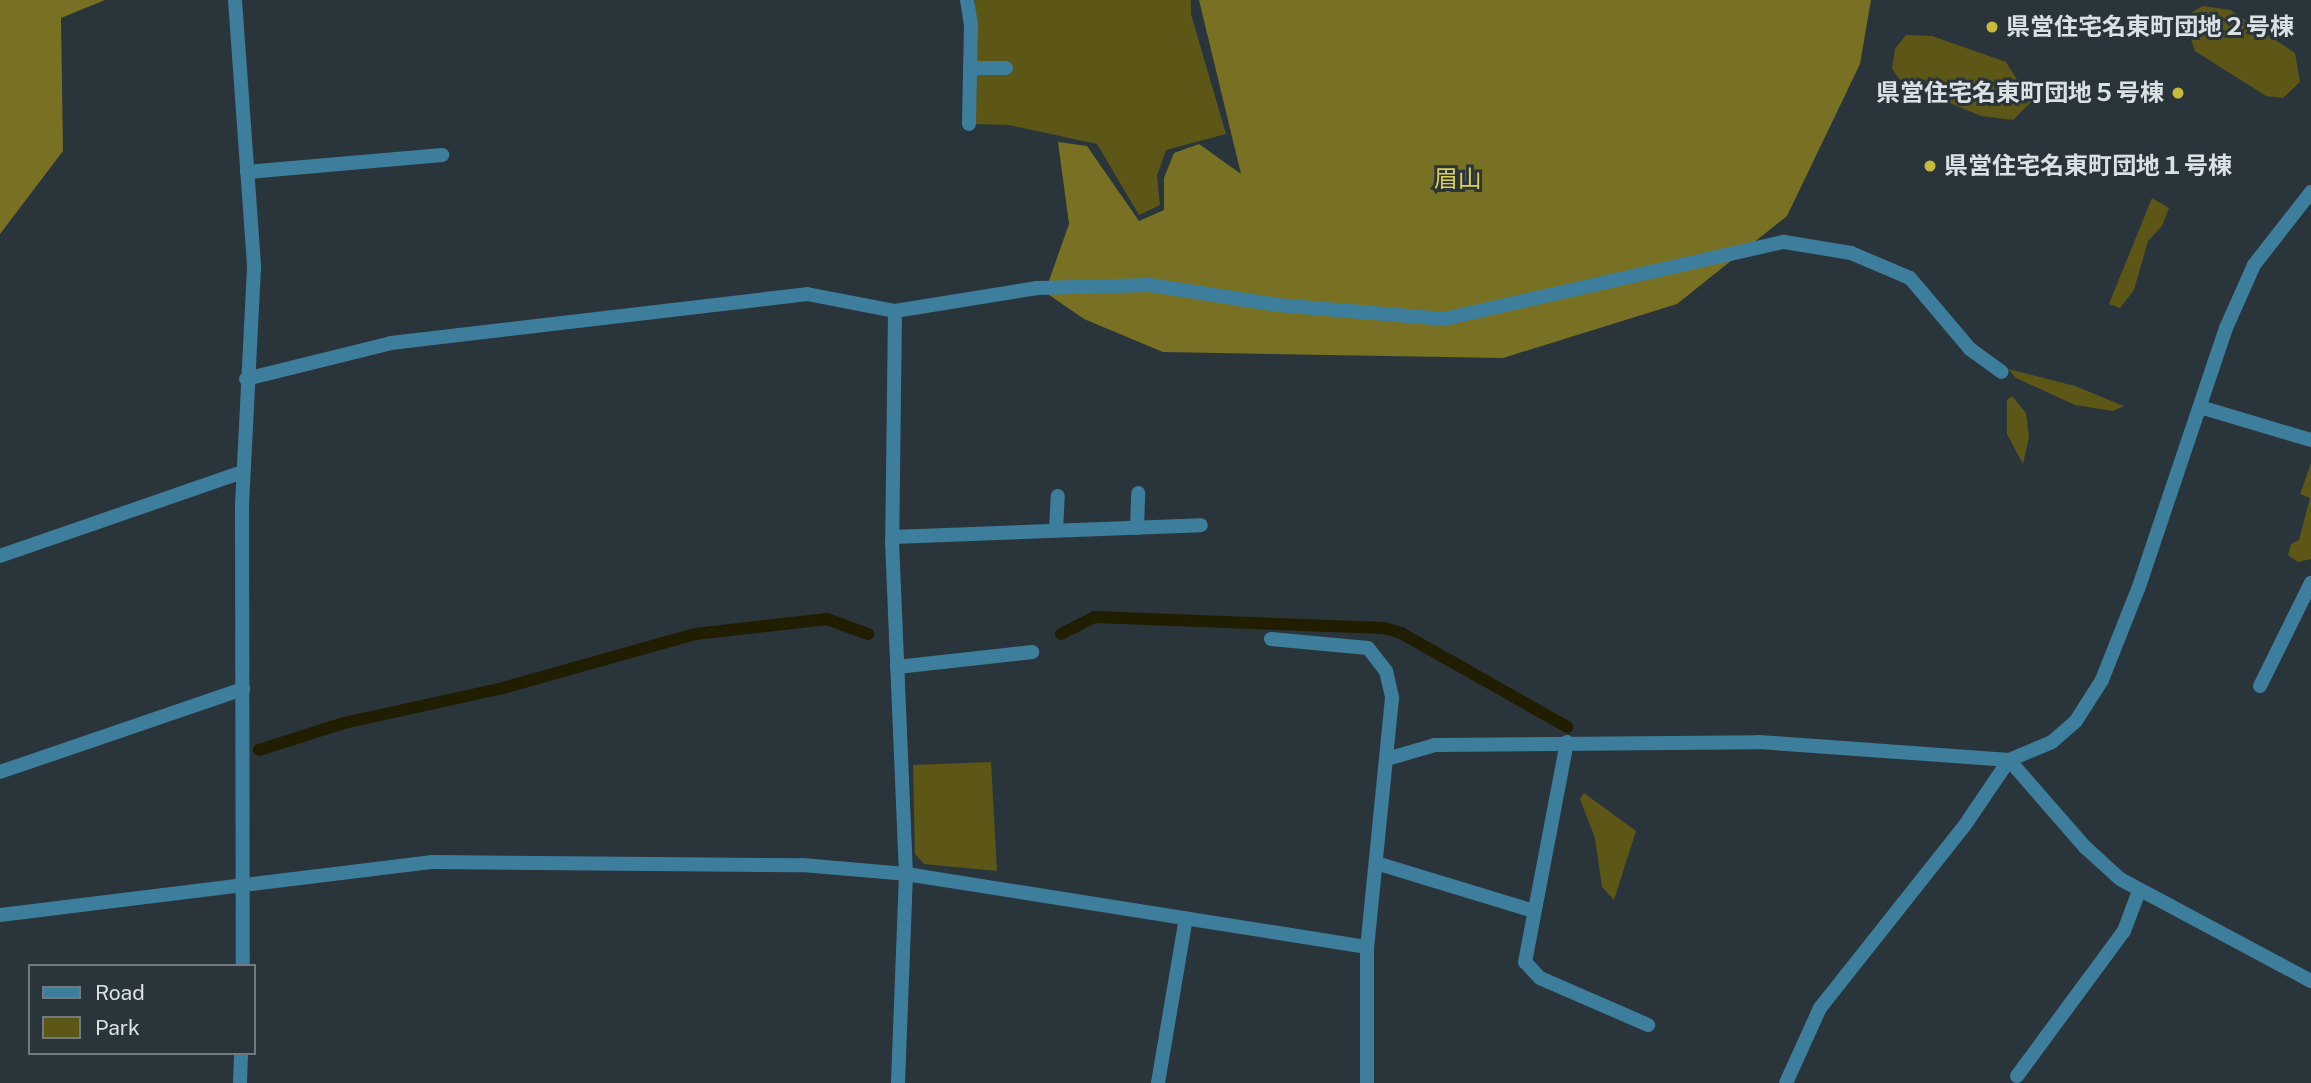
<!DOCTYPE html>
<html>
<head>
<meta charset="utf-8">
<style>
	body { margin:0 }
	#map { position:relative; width:2311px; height:1083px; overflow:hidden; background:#2a353b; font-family:"Public Sans","Noto Sans JP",sans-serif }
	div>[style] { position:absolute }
	.green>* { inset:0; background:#5c5617 }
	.forest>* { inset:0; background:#787023 }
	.stream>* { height:12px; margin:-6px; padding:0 6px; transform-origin:6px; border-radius:6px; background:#201d00 }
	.street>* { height:14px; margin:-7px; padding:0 7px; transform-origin:7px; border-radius:7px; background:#3e7e9d }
	.dots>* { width:19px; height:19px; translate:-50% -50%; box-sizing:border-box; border:4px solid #2a353b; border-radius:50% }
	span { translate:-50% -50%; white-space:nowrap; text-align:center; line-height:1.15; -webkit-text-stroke:6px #2a353b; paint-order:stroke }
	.poi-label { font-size:24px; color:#dae1e5; font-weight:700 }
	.left { translate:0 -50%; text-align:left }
	.right { translate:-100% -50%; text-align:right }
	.park-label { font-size:24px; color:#ddd04b }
	.legend { position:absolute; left:28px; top:964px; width:228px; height:91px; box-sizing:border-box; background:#2a353b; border:2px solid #707a7f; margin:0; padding:9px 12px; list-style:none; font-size:21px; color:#dae1e5 }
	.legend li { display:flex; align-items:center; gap:14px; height:35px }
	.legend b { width:35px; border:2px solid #707a7f }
</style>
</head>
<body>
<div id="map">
	<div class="green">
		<div style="clip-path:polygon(975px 0,1191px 0,1191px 14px,1226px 134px,1166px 150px,1157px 176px,1160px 205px,1139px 215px,1097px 144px,1009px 125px,974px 124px)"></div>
		<div style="clip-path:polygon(2203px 6px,2230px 10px,2295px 53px,2300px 82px,2283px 98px,2266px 96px,2195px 51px,2189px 34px,2192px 12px)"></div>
		<div style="clip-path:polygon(1906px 35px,1932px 36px,2006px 62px,2031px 102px,2013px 120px,1981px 116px,1902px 83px,1892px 69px,1895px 49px)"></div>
		<div style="clip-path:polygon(2152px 198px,2169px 208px,2162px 226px,2148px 241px,2134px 290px,2120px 308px,2109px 304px)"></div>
		<div style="clip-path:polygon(2008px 369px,2075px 386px,2124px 406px,2113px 411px,2075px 405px,2016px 378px)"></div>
		<div style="clip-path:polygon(2012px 396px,2026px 413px,2029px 437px,2023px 464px,2007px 434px,2007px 400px)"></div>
		<div style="clip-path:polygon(2311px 463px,2311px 559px,2298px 562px,2288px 555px,2291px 544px,2299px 540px,2310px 498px,2300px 494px)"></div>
		<div style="clip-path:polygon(991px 762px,997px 871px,924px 864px,915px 854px,913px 765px)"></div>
		<div style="clip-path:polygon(1584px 793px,1636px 831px,1614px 900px,1602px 887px,1595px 838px,1580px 799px)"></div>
	</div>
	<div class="forest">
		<div style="clip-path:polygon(0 0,105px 0,61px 18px,63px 151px,0 234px)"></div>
		<div style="clip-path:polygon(1199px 0,1871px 0,1860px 64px,1787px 216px,1677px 304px,1503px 358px,1163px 352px,1084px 319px,1045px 292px,1069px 224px,1058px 142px,1087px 146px,1139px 221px,1164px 210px,1164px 178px,1174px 153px,1199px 144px,1241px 174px)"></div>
	</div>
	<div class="stream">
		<div style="left:1061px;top:634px;width:38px;rotate:-27deg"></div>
		<div style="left:1095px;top:617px;width:289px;rotate:2.2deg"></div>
		<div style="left:1384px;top:628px;width:18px;rotate:16deg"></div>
		<div style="left:1401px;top:633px;width:191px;rotate:29.5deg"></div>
		<div style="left:259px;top:750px;width:89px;rotate:-17.6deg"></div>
		<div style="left:344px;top:723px;width:163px;rotate:-12.4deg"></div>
		<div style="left:503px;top:688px;width:199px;rotate:-15.7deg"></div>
		<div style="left:695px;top:634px;width:133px;rotate:-6.5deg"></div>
		<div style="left:827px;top:619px;width:44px;rotate:20.1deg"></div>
	</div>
	<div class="street">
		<div style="left:235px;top:0;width:269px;rotate:85.9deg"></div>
		<div style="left:254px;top:268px;width:237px;rotate:92.9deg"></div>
		<div style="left:242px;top:505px;width:461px;rotate:89.9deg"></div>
		<div style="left:967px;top:0;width:25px;rotate:81deg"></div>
		<div style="left:971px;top:25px;width:99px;rotate:91.2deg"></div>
		<div style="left:970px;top:68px;width:36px"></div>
		<div style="left:247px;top:172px;width:196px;rotate:-5deg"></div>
		<div style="left:2311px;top:192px;width:93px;rotate:128deg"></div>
		<div style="left:2254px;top:265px;width:69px;rotate:114deg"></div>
		<div style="left:2226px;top:328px;width:275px;rotate:108.6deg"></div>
		<div style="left:2138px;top:589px;width:98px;rotate:111.6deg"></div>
		<div style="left:2102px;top:680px;width:49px;rotate:122.4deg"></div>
		<div style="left:2076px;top:721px;width:32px;rotate:139deg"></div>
		<div style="left:2052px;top:742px;width:47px;rotate:157.3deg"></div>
		<div style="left:2009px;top:760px;width:116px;rotate:48.9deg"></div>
		<div style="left:2085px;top:847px;width:47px;rotate:42.4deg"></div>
		<div style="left:2120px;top:879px;width:217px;rotate:28.1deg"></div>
		<div style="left:895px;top:311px;width:230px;rotate:90.7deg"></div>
		<div style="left:892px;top:541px;width:333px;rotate:87.6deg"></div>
		<div style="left:906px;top:874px;width:209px;rotate:92.2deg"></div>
		<div style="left:246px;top:379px;width:149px;rotate:-13.9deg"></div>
		<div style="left:391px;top:343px;width:419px;rotate:-6.7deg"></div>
		<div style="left:807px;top:294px;width:90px;rotate:10.9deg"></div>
		<div style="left:895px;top:311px;width:144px;rotate:-9.2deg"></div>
		<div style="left:1037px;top:288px;width:113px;rotate:-1.5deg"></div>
		<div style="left:1150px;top:285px;width:129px;rotate:8.9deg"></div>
		<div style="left:1277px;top:305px;width:168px;rotate:4.8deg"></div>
		<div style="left:1444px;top:319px;width:349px;rotate:-12.8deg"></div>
		<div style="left:1784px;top:242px;width:68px;rotate:9.3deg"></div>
		<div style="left:1851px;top:253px;width:64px;rotate:23deg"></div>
		<div style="left:1910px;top:278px;width:93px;rotate:49.8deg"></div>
		<div style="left:1970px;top:349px;width:39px;rotate:36deg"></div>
		<div style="left:2200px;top:407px;width:116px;rotate:16.6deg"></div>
		<div style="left:1137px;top:528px;width:35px;rotate:-88deg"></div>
		<div style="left:1056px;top:530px;width:34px;rotate:-87deg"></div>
		<div style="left:893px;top:537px;width:308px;rotate:-2.2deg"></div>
		<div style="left:0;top:556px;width:257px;rotate:-19.1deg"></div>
		<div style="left:1271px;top:639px;width:97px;rotate:5.3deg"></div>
		<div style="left:1368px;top:648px;width:29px;rotate:52deg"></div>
		<div style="left:1386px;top:671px;width:28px;rotate:77deg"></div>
		<div style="left:1392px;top:698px;width:250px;rotate:95.7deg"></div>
		<div style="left:1367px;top:947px;width:136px;rotate:90deg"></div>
		<div style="left:897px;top:667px;width:136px;rotate:-6.3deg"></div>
		<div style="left:2260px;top:686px;width:115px;rotate:-63.7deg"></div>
		<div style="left:1567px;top:742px;width:224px;rotate:100.8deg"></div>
		<div style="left:1525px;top:962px;width:22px;rotate:47deg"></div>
		<div style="left:1540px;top:978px;width:118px;rotate:23.5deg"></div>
		<div style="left:1387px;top:759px;width:50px;rotate:-16.3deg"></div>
		<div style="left:1435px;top:745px;width:324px;rotate:-0.5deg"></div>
		<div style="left:1759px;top:742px;width:251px;rotate:4.1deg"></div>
		<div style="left:2009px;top:760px;width:78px;rotate:124.1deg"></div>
		<div style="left:1965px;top:825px;width:233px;rotate:128.4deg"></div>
		<div style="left:1820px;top:1008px;width:82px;rotate:114.4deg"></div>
		<div style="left:0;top:772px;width:257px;rotate:-18.9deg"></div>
		<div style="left:1376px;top:863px;width:162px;rotate:16.9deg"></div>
		<div style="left:0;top:915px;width:434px;rotate:-7deg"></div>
		<div style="left:431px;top:862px;width:371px;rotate:0.5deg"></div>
		<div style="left:802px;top:865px;width:104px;rotate:4.9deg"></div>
		<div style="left:906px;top:874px;width:467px;rotate:9deg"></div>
		<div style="left:2017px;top:1076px;width:180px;rotate:-53.6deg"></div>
		<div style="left:2124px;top:931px;width:43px;rotate:-69.4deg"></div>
		<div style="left:240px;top:1083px;width:30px;rotate:-88deg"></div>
		<div style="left:1158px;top:1083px;width:167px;rotate:-80.4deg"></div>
	</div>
	<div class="dots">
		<div style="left:1992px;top:27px;background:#c8bb3b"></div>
		<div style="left:2178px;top:93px;background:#c8bb3b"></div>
		<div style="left:1930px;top:166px;background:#c8bb3b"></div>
	</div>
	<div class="poi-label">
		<span class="left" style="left:2006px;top:27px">県営住宅名東町団地２号棟</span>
		<span class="right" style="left:2164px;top:93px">県営住宅名東町団地５号棟</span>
		<span class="left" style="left:1944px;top:166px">県営住宅名東町団地１号棟</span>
	</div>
	<div class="park-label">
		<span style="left:1458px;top:179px">眉山</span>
	</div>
	<ul class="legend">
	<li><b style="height:9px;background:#3e7e9d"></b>Road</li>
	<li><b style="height:19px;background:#5c5617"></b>Park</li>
	</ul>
</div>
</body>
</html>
